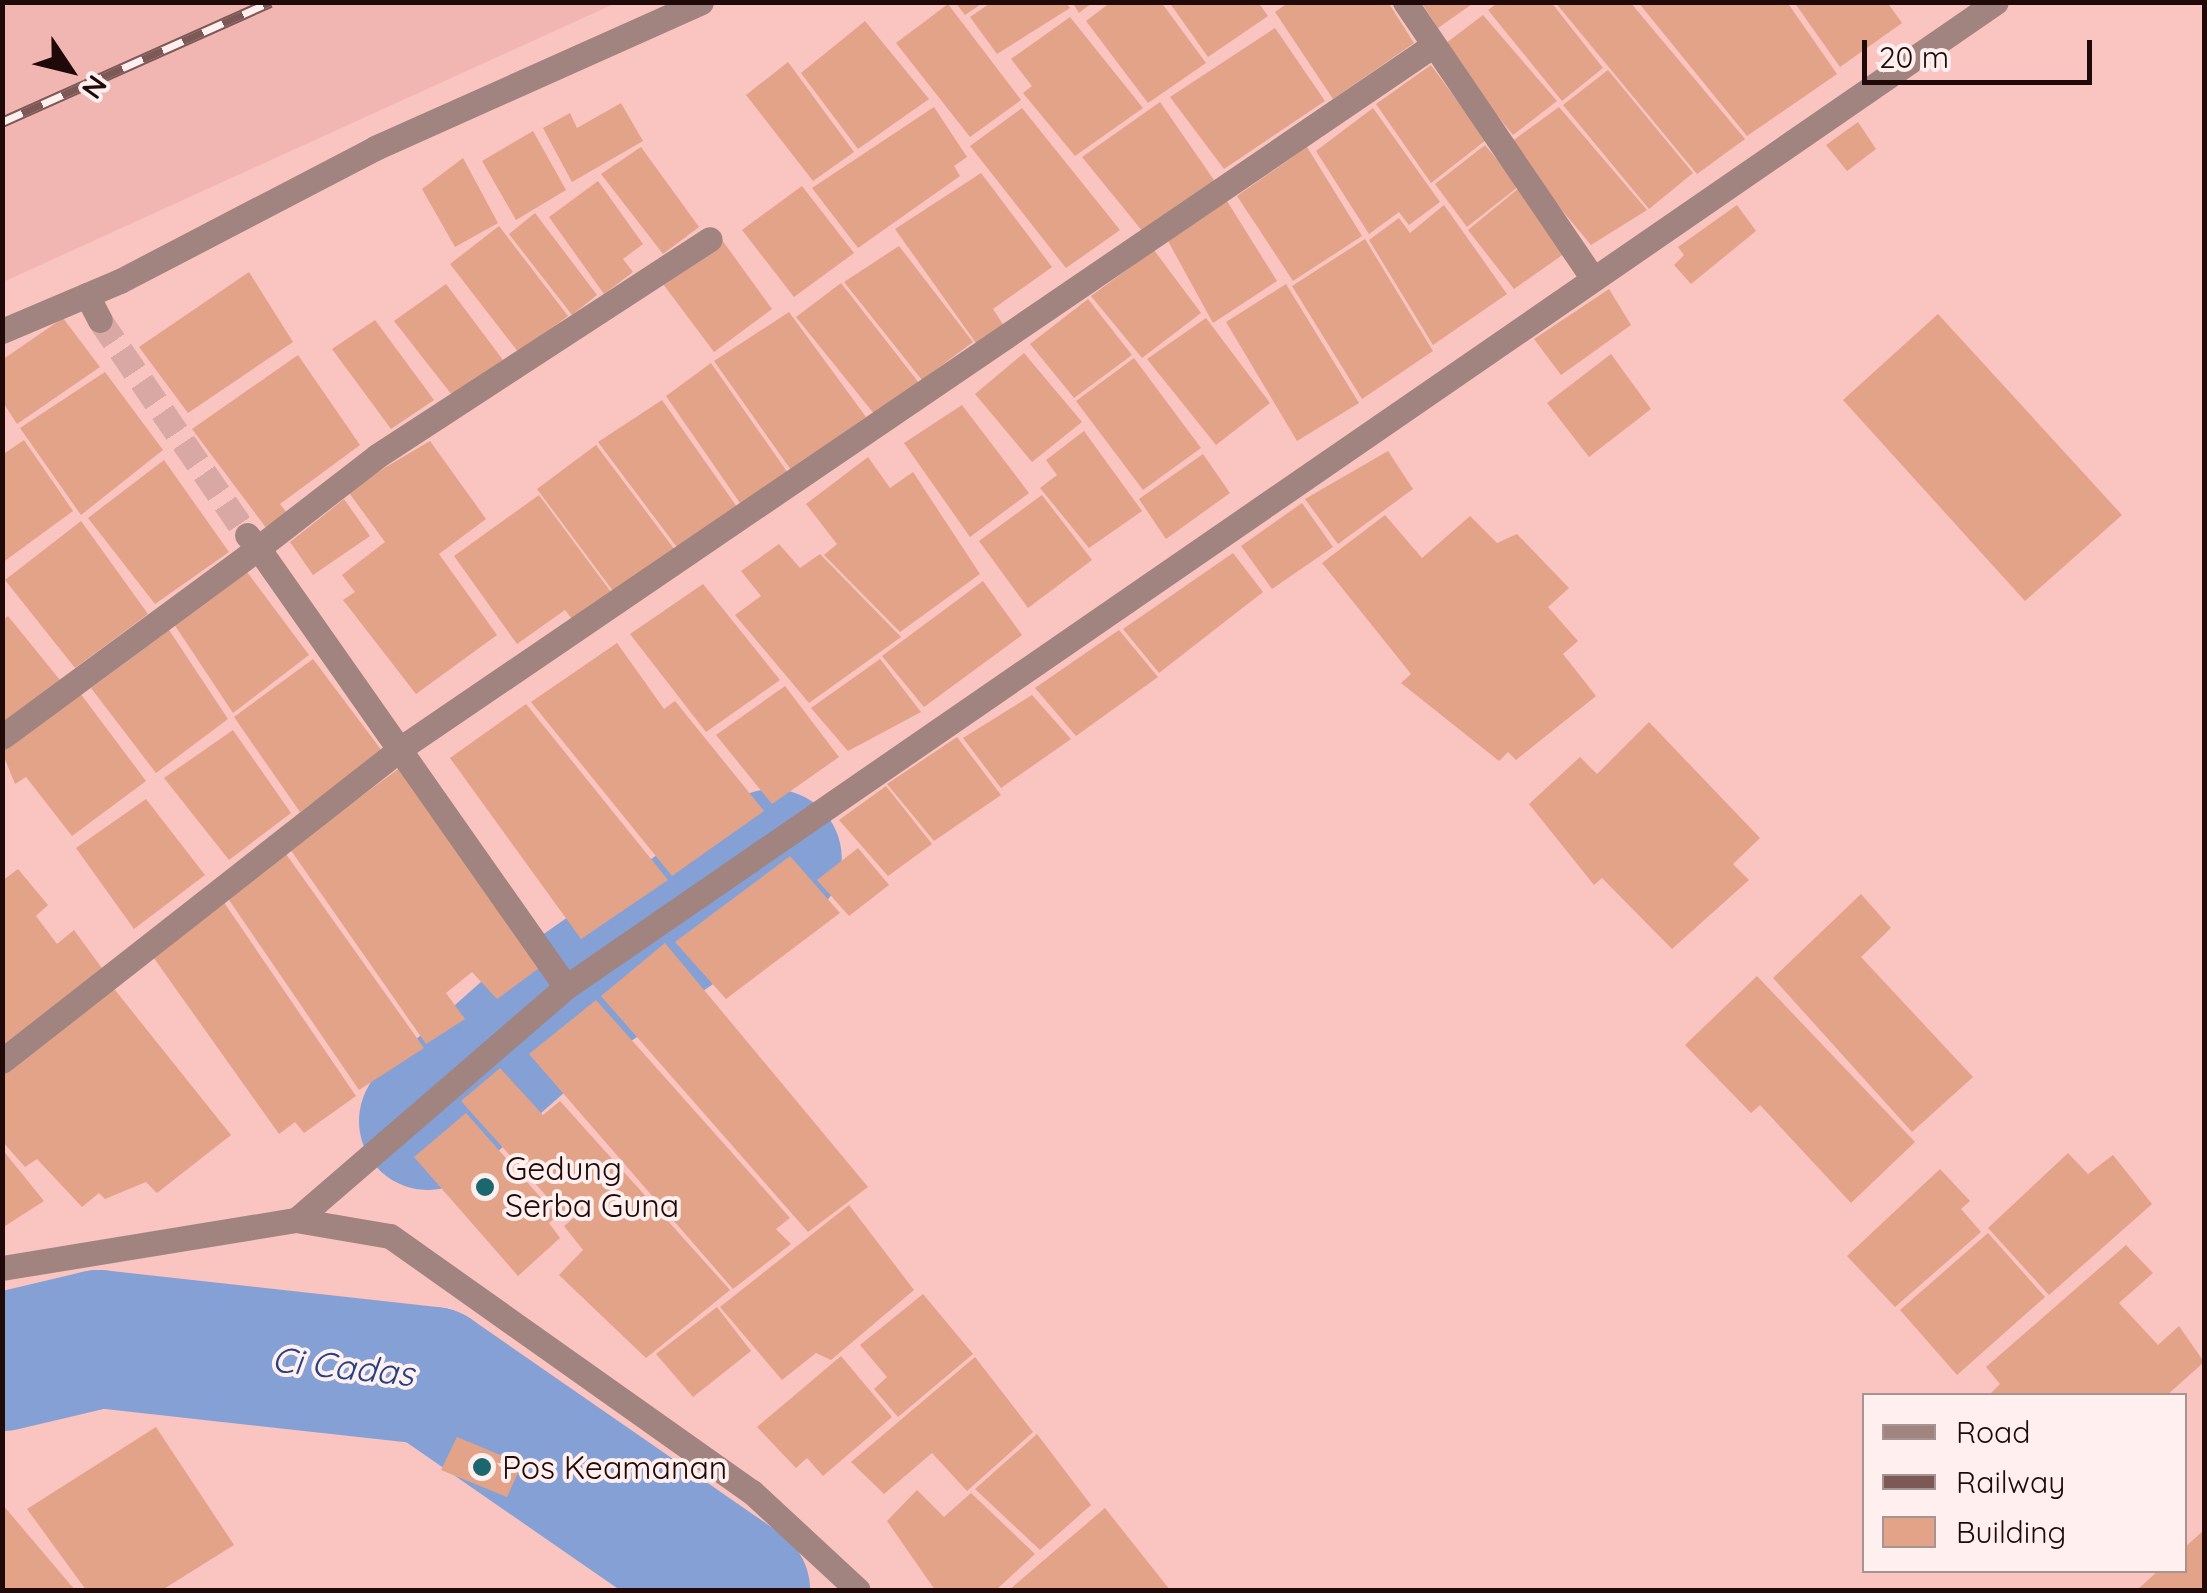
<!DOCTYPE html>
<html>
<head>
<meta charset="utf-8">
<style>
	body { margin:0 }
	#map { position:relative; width:2207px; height:1593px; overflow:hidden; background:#fac4c0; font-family:Quicksand,sans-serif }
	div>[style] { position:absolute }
	.built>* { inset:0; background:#f2b6b2 }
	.river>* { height:138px; margin:-69px; padding:0 69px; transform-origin:69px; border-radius:69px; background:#85a0d5 }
	.building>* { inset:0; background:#e2a389 }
	.street-tunnel>* { height:25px; margin-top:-12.5px; transform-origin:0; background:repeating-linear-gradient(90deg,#d9a8a5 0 25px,transparent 0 37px) }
	.street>* { height:25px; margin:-12.5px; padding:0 12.5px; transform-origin:12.5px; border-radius:12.5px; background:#a18380 }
	.rail>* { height:11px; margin-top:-5.5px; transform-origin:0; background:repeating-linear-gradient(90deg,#fff0ef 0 22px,#7c5856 0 44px); box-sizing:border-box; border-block:2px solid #7c5856 }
	.dots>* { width:28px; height:28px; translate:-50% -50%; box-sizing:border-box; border:5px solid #fff0ef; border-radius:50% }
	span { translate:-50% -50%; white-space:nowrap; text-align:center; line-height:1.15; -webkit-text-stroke:8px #fff0ef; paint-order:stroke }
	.poi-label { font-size:32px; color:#200909 }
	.left { translate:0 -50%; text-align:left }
	.water-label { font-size:35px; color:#244282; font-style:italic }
	.frame { position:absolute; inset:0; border:5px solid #200909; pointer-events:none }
	.legend { position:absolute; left:1862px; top:1393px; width:325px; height:180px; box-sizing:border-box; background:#fff0ef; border:2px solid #a69493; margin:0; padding:12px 18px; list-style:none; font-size:30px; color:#200909 }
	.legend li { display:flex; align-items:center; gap:20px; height:50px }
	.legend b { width:50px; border:2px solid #a69493 }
	.north { position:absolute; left:20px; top:20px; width:100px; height:100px; -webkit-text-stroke:8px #fff0ef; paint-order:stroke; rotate:125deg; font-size:28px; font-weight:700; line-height:40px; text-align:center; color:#200909 }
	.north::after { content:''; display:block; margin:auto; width:35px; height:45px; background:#200909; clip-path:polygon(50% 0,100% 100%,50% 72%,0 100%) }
	.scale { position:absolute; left:1862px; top:40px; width:230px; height:45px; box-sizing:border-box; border:5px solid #200909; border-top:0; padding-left:12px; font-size:30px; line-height:35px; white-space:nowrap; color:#200909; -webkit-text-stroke:8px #fff0ef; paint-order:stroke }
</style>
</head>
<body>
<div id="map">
	<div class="built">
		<div style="clip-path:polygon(2px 3px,3px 2px,616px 3px,3px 282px)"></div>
	</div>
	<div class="river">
		<div style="left:428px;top:1121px;width:160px;rotate:-41.5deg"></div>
		<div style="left:548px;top:1015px;width:274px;rotate:-34.9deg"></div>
		<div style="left:2px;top:1362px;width:100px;rotate:-13.3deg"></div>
		<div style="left:99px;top:1339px;width:335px;rotate:6.3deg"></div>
		<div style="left:432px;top:1376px;width:376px;rotate:34.7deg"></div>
	</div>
	<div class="building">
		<div style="clip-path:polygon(955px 2px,984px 2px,965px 15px)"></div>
		<div style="clip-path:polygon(992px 2px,1066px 2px,1070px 8px,997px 54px,970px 17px)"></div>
		<div style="clip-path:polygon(1072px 2px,1093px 2px,1079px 13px)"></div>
		<div style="clip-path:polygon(1111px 2px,1161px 2px,1206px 63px,1148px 103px,1086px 21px)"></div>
		<div style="clip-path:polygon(1169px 2px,1258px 2px,1268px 16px,1208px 57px)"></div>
		<div style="clip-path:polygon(1289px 2px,1388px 2px,1414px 43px,1333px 99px,1275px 12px)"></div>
		<div style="clip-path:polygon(1421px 2px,1475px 2px,1438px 28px)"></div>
		<div style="clip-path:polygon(1499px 2px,1551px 2px,1603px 68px,1562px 101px,1488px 10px)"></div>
		<div style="clip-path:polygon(1555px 2px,1630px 2px,1745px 139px,1697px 174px)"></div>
		<div style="clip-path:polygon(1638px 2px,1787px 2px,1837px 74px,1747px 136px)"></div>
		<div style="clip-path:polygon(1794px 2px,1887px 2px,1902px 23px,1840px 67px)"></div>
		<div style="clip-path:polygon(948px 4px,1021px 100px,970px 137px,896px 43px)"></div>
		<div style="clip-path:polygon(1483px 15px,1557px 101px,1513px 135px,1441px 47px)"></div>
		<div style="clip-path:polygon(1070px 17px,1143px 108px,1075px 156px,1023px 93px,1032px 86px,1011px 59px)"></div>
		<div style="clip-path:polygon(865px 21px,929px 99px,858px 149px,801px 73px)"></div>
		<div style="clip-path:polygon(1275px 28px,1325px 101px,1224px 169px,1170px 97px)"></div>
		<div style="clip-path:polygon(788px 62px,854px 152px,813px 181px,746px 95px)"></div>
		<div style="clip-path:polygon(1431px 65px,1486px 140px,1431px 183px,1376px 104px)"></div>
		<div style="clip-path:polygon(1608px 70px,1693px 173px,1649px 209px,1563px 105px)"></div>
		<div style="clip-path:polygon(1160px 102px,1216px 183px,1143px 232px,1082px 157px)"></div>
		<div style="clip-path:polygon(621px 103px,643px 141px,572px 182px,543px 128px,570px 113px,577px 128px)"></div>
		<div style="clip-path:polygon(934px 107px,967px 157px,954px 166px,960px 176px,858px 248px,812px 188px)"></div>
		<div style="clip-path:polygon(1559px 107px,1647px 210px,1591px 245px,1507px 145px)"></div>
		<div style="clip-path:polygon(1022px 108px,1120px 230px,1066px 268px,970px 146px)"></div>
		<div style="clip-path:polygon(1373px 108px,1440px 202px,1409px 225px,1399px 212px,1369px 234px,1316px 151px)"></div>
		<div style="clip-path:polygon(1858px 122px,1876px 149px,1847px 171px,1826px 145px)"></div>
		<div style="clip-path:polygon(533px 131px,566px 190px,516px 220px,482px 161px)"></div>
		<div style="clip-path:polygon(1485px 145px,1519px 186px,1467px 227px,1435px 184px)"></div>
		<div style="clip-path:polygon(641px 147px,699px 227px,663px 254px,601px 174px)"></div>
		<div style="clip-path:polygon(1307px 147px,1362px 236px,1293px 281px,1237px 196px)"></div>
		<div style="clip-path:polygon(463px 158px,498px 223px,455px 247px,422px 189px)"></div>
		<div style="clip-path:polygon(981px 173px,1052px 267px,993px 309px,1004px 326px,976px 343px,895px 229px)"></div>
		<div style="clip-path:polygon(598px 181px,643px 244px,623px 259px,633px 272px,604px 294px,549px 217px)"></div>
		<div style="clip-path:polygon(802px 186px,854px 253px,794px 297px,742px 230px)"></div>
		<div style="clip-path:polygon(1519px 188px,1568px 251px,1514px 289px,1468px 230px)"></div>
		<div style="clip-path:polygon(1227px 201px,1277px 281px,1213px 323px,1168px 241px)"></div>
		<div style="clip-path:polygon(1444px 205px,1507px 294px,1433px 345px,1369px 240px,1399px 218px,1410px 233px)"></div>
		<div style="clip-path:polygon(1737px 205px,1756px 231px,1691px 284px,1674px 265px,1684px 255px,1678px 247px)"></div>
		<div style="clip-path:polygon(535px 213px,597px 295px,572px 315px,509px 234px)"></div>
		<div style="clip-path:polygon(499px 226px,568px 316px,519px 353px,450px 264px)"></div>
		<div style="clip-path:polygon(1365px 239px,1433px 351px,1362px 399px,1292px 286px)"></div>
		<div style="clip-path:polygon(722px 240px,772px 309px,714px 352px,663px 284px)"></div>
		<div style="clip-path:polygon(899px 246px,973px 342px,922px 380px,844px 282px)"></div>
		<div style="clip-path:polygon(1154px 250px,1201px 313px,1142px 358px,1091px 296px)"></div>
		<div style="clip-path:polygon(249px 272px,293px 342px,188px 413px,139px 347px)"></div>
		<div style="clip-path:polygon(841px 283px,919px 383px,875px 415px,796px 317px)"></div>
		<div style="clip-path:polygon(446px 284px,503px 360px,452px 395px,394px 321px)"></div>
		<div style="clip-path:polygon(1286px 284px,1359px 403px,1297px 441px,1226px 322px)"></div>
		<div style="clip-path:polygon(1609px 289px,1631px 325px,1561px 375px,1534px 339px)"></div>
		<div style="clip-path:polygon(1088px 299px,1132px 355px,1074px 398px,1030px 344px)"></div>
		<div style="clip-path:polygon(789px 312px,866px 417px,791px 470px,714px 361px)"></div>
		<div style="clip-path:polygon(1938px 314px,2122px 515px,2025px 601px,1843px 400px)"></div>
		<div style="clip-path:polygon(63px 318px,100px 367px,17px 424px,2px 401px,2px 360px)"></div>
		<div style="clip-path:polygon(1206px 318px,1270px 403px,1216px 445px,1147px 359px)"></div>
		<div style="clip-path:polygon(375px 320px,434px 400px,391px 429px,332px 349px)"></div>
		<div style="clip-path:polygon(1024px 353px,1082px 422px,1032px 462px,975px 394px)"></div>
		<div style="clip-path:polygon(1611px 354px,1651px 409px,1589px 457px,1547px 403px)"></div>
		<div style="clip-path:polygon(298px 355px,360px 445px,280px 504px,287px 513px,267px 529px,192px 429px)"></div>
		<div style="clip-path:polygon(1134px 358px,1201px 448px,1143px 490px,1076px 401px)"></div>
		<div style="clip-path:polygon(711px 363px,788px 473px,740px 503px,666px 396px)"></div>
		<div style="clip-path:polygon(105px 372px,163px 450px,81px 515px,20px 428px)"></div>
		<div style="clip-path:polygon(662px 400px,737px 507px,679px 550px,598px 442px)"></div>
		<div style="clip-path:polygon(962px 405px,1029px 493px,970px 537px,904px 443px)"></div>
		<div style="clip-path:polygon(1084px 431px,1142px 511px,1089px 548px,1040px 488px,1057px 475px,1046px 460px)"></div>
		<div style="clip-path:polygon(24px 440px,73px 511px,2px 563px,2px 455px)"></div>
		<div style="clip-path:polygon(430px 441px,486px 519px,439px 554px,497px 635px,416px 694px,343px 600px,355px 592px,342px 575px,385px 542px,347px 490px)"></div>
		<div style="clip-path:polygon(596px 445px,675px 550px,613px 591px,537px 489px)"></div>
		<div style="clip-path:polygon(1388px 451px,1413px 489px,1338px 544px,1305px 499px)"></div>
		<div style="clip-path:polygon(1203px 454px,1230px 493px,1166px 539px,1139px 499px)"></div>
		<div style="clip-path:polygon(868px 457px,890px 488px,913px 472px,980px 574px,900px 632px,824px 555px,837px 544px,806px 504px)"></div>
		<div style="clip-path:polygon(164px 460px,229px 552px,155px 604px,88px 518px)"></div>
		<div style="clip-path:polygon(539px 495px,611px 592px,572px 619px,565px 610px,517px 644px,454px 556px)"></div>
		<div style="clip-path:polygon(1042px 495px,1092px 560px,1028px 608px,979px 541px)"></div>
		<div style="clip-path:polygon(344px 499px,370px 536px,313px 575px,290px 542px)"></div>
		<div style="clip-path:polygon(1302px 503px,1333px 547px,1272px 589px,1241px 546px)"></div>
		<div style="clip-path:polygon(1385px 515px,1422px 558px,1470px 516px,1497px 543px,1517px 534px,1569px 588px,1548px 607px,1578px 641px,1563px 654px,1596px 696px,1516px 760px,1508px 752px,1499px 761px,1401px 683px,1411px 674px,1322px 563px)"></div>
		<div style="clip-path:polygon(81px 521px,148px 614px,75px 668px,5px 580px)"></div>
		<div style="clip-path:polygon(779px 544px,800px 568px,820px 554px,901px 637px,809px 703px,735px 615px,761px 596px,741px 571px)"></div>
		<div style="clip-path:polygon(1233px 553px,1263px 592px,1159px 673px,1123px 629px)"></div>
		<div style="clip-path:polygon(247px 572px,309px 655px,233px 713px,174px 624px)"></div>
		<div style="clip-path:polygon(983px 581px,1022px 635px,924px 707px,882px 656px)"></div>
		<div style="clip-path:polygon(703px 584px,780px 680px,706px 732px,630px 634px)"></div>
		<div style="clip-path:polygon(8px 616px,60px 680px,2px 726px,2px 621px)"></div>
		<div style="clip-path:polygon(169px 630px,228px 719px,156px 773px,91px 688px)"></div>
		<div style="clip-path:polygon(1119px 630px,1158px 677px,1076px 736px,1035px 688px)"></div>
		<div style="clip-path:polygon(617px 643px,664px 709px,675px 701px,764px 811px,672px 876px,531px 702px)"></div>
		<div style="clip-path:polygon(313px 659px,382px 751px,300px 812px,234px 717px)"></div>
		<div style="clip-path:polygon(880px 659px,921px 712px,848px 751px,811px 708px)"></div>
		<div style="clip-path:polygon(785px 686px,839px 757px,772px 804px,716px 735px)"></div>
		<div style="clip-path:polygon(80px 693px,146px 781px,72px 836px,26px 777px,15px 784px,2px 752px)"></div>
		<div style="clip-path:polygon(1032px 695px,1071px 739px,1001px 788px,963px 738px)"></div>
		<div style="clip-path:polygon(526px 704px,668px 880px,581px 939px,450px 758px)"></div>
		<div style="clip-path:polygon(1649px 722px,1760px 838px,1733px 864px,1749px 880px,1672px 949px,1602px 878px,1594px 885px,1529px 804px,1580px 757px,1597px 774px)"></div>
		<div style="clip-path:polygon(233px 730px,291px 813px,229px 860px,164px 778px)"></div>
		<div style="clip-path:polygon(957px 737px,1001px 795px,934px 841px,887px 784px)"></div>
		<div style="clip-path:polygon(401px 767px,546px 963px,497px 999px,472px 972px,446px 993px,465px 1019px,426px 1044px,290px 849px)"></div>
		<div style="clip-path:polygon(886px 786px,932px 844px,888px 876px,839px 820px)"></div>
		<div style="clip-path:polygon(146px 799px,205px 875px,134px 929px,76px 848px)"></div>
		<div style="clip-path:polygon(858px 848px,889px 885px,849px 916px,817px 880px)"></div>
		<div style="clip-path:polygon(286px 854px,424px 1048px,359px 1090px,227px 897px)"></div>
		<div style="clip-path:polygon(790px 856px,840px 913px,726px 999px,675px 942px)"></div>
		<div style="clip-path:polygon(18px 869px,48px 905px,36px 916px,57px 944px,74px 930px,104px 971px,2px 1054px,2px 881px)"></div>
		<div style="clip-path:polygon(1861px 894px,1891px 928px,1861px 957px,1973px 1077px,1912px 1132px,1773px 978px)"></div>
		<div style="clip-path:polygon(221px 898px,356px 1096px,304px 1133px,295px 1122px,279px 1134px,151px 954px)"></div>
		<div style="clip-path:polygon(665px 943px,868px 1187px,808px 1232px,601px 996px)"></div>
		<div style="clip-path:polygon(1757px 976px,1915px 1142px,1851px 1203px,1760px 1105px,1751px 1113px,1685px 1045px)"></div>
		<div style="clip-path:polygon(111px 985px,231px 1135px,157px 1193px,146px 1182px,105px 1199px,99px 1193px,82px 1207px,37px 1159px,25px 1167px,2px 1141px,2px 1072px)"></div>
		<div style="clip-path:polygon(596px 1000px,790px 1218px,776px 1229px,791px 1244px,733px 1289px,529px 1054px)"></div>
		<div style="clip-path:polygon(500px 1068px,543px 1115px,560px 1101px,730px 1290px,646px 1358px,559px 1275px,583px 1250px,564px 1226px,593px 1202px,568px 1220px,461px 1101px)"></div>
		<div style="clip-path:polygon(466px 1113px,557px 1216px,549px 1223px,560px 1238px,518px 1276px,414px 1157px)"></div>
		<div style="clip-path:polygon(2px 1149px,44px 1201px,2px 1228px)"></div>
		<div style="clip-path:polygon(2068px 1153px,2088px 1174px,2113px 1155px,2152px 1204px,2049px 1295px,1988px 1228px)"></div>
		<div style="clip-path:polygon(1940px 1169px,1970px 1201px,1961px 1209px,1981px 1232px,1895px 1307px,1847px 1256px)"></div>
		<div style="clip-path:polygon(849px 1205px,914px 1290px,831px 1360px,816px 1353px,782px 1380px,720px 1307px)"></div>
		<div style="clip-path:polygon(1988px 1233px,2045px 1297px,1957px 1375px,1900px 1310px)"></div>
		<div style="clip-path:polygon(2126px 1245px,2153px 1273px,2119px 1303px,2158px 1345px,2179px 1326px,2204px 1362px,2166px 1396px,1988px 1396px,2000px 1384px,1986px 1367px)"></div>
		<div style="clip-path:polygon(923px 1294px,973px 1354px,898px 1417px,874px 1389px,887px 1377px,860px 1345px)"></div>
		<div style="clip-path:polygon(717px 1307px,751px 1351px,693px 1397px,656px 1354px)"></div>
		<div style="clip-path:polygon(841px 1356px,892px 1417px,823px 1476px,807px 1458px,796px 1468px,757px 1427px)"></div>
		<div style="clip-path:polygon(975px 1357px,1033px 1432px,967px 1491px,932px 1453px,884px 1494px,851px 1462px)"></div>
		<div style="clip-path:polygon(156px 1427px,234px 1545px,162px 1590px,86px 1590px,27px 1509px)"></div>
		<div style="clip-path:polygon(1037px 1434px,1091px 1505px,1040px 1550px,975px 1489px)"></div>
		<div style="clip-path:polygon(457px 1437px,522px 1464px,507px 1497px,441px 1470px)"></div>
		<div style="clip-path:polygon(917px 1490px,944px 1517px,971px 1493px,1035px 1554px,996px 1590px,935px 1590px,887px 1521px)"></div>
		<div style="clip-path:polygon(2px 1504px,75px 1590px,2px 1590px)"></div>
		<div style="clip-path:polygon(1105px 1508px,1170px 1590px,1009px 1590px)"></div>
		<div style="clip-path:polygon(2204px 1530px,2204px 1590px,2137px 1590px,2159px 1570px,2184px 1570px,2184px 1548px)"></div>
	</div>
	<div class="street-tunnel">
		<div style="left:100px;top:320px;width:260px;rotate:55.6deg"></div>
	</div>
	<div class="street">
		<div style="left:1405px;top:2px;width:333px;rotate:55.8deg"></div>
		<div style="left:87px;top:295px;width:28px;rotate:63deg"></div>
		<div style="left:2px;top:331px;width:128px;rotate:-23deg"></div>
		<div style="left:120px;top:281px;width:288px;rotate:-27.5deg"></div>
		<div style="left:375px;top:148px;width:357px;rotate:-24.1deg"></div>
		<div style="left:2px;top:737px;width:318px;rotate:-36.4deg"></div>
		<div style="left:258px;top:548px;width:17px;rotate:-130deg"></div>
		<div style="left:566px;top:987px;width:536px;rotate:-125.05deg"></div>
		<div style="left:258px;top:548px;width:150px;rotate:-37.7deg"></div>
		<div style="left:377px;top:456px;width:397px;rotate:-33.1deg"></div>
		<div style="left:2px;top:1061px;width:511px;rotate:-38.08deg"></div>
		<div style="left:404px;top:746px;width:1244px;rotate:-34.25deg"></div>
		<div style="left:296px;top:1220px;width:357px;rotate:-40.8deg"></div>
		<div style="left:566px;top:987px;width:1736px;rotate:-34.56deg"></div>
		<div style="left:2px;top:1268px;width:298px;rotate:-9.3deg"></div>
		<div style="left:296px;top:1220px;width:95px;rotate:9.7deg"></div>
		<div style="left:390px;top:1236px;width:443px;rotate:35.3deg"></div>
		<div style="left:752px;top:1492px;width:144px;rotate:42.8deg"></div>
	</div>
	<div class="rail">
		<div style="left:2px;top:122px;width:294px;rotate:-24.1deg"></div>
	</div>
	<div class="dots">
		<div style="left:485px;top:1187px;background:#1a676d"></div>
		<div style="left:482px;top:1467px;background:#1a676d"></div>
	</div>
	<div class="poi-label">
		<span class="left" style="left:505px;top:1187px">Gedung<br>Serba Guna</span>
		<span class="left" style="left:502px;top:1467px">Pos Keamanan</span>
	</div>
	<div class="water-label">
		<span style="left:343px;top:1366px;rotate:6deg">Ci Cadas</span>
	</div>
	<div class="frame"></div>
	<ul class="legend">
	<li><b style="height:12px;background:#a18380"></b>Road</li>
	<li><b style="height:12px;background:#7c5856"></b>Railway</li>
	<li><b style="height:28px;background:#e2a389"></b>Building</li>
	</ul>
	<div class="north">N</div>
	<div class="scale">20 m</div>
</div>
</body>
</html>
